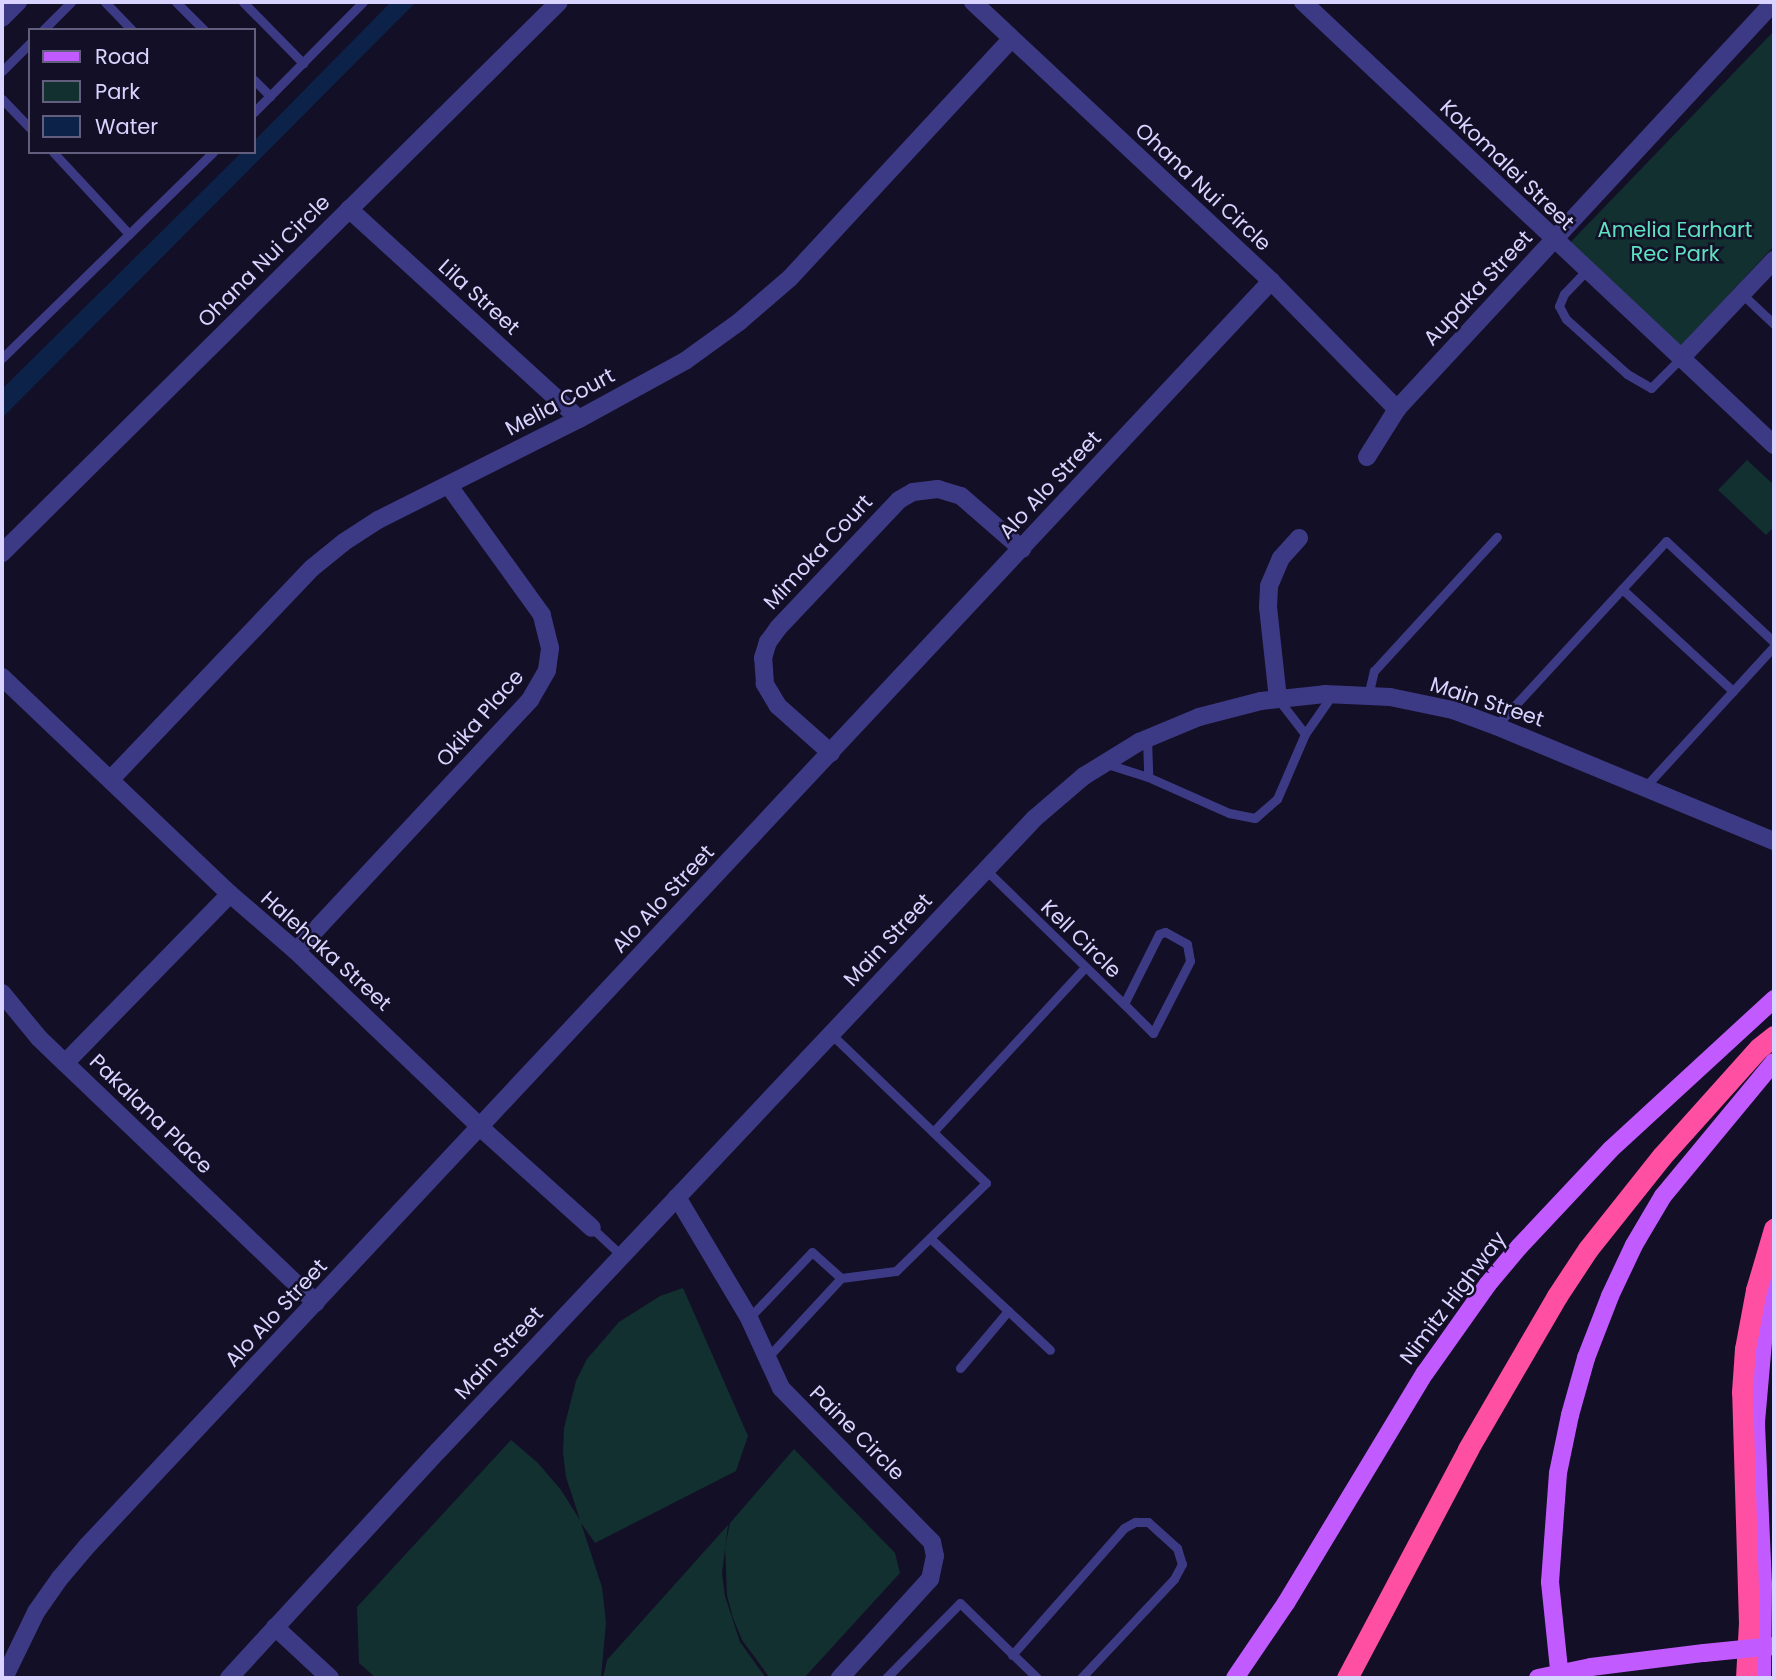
<!DOCTYPE html>
<html>
<head>
<meta charset="utf-8">
<style>
	body { margin:0 }
	#map { position:relative; width:1776px; height:1680px; overflow:hidden; background:#130f26; font-family:Poppins,sans-serif }
	div>[style] { position:absolute }
	.green>* { inset:0; background:#12302f }
	.water>* { inset:0; background:#0c2248 }
	.service>* { height:9px; margin:-4.5px; padding:0 4.5px; transform-origin:4.5px; border-radius:4.5px; background:#3d3a85 }
	.minor>* { height:18px; margin:-9px; padding:0 9px; transform-origin:9px; border-radius:9px; background:#3d3a85 }
	.tertiary>* { height:18px; margin:-9px; padding:0 9px; transform-origin:9px; border-radius:9px; background:#3d3a85 }
	.primary>* { height:18px; margin:-9px; padding:0 9px; transform-origin:9px; border-radius:9px; background:#c25bff }
	.motorway>* { height:21px; margin:-10.5px; padding:0 10.5px; transform-origin:10.5px; border-radius:10.5px; background:#ff4fa3 }
	.primary-bridge>* { height:18px; margin:-9px; padding:0 9px; transform-origin:9px; border-radius:9px; background:#c25bff }
	span { translate:-50% -50%; white-space:nowrap; text-align:center; line-height:1.15; -webkit-text-stroke:5px #130f26; paint-order:stroke }
	.street-label { font-size:21px; color:#d9d4ff }
	.park-label { font-size:21px; color:#5fe0c0 }
	.frame { position:absolute; inset:0; border:4px solid #d9d4ff; pointer-events:none }
	.legend { position:absolute; left:28px; top:28px; width:228px; height:126px; box-sizing:border-box; background:#130f26; border:2px solid #625e7d; margin:0; padding:9px 12px; list-style:none; font-size:21px; color:#d9d4ff }
	.legend li { display:flex; align-items:center; gap:14px; height:35px }
	.legend b { width:35px; border:2px solid #625e7d }
</style>
</head>
<body>
<div id="map">
	<div class="green">
		<div style="clip-path:polygon(1774px 31px,1774px 246px,1680px 347px,1564px 249px)"></div>
		<div style="clip-path:polygon(1747px 460px,1774px 485px,1774px 527px,1766px 535px,1718px 490px)"></div>
		<div style="clip-path:polygon(683px 1288px,748px 1436px,736px 1471px,595px 1543px,581px 1523px,602px 1587px,606px 1622px,601px 1678px,376px 1678px,359px 1663px,357px 1607px,511px 1440px,538px 1463px,561px 1490px,580px 1520px,566px 1477px,563px 1452px,564px 1428px,576px 1381px,587px 1359px,619px 1322px,660px 1296px)"></div>
		<div style="clip-path:polygon(794px 1449px,895px 1553px,900px 1573px,804px 1678px,770px 1678px,742px 1640px,733px 1618px,727px 1595px,725px 1547px,730px 1523px)"></div>
		<div style="clip-path:polygon(728px 1525px,722px 1573px,725px 1596px,740px 1642px,766px 1678px,603px 1678px,607px 1660px)"></div>
	</div>
	<div class="water">
		<div style="clip-path:polygon(391px 2px,416px 2px,2px 418px,2px 389px,242px 152px,254px 152px,254px 141px)"></div>
	</div>
	<div class="service">
		<div style="left:105px;top:2px;width:39px;rotate:46deg"></div>
		<div style="left:176px;top:2px;width:40px;rotate:45deg"></div>
		<div style="left:243px;top:2px;width:86px;rotate:45.5deg"></div>
		<div style="left:43px;top:30px;width:40px;rotate:-45deg"></div>
		<div style="left:2px;top:71px;width:40px;rotate:-45deg"></div>
		<div style="left:254px;top:80px;width:23px;rotate:45deg"></div>
		<div style="left:2px;top:99px;width:40px;rotate:46deg"></div>
		<div style="left:254px;top:112px;width:155px;rotate:-45.3deg"></div>
		<div style="left:53px;top:152px;width:112px;rotate:47.2deg"></div>
		<div style="left:1586px;top:271px;width:32px;rotate:134deg"></div>
		<div style="left:1564px;top:294px;width:13px;rotate:113deg"></div>
		<div style="left:1559px;top:306px;width:15px;rotate:62deg"></div>
		<div style="left:1566px;top:319px;width:82px;rotate:42deg"></div>
		<div style="left:1627px;top:374px;width:28px;rotate:30deg"></div>
		<div style="left:1651px;top:388px;width:44px;rotate:-45deg"></div>
		<div style="left:1742px;top:294px;width:44px;rotate:43.2deg"></div>
		<div style="left:2px;top:358px;width:295px;rotate:-44.3deg"></div>
		<div style="left:1622px;top:589px;width:151px;rotate:42.6deg"></div>
		<div style="left:1368px;top:696px;width:26px;rotate:-77deg"></div>
		<div style="left:1374px;top:671px;width:182px;rotate:-47.5deg"></div>
		<div style="left:1278px;top:699px;width:44px;rotate:52.4deg"></div>
		<div style="left:1496px;top:726px;width:251px;rotate:-47.4deg"></div>
		<div style="left:1666px;top:541px;width:148px;rotate:43.1deg"></div>
		<div style="left:1147px;top:739px;width:38px;rotate:88deg"></div>
		<div style="left:1107px;top:764px;width:43px;rotate:17.6deg"></div>
		<div style="left:1148px;top:777px;width:89px;rotate:24deg"></div>
		<div style="left:1229px;top:813px;width:26px;rotate:11deg"></div>
		<div style="left:1255px;top:818px;width:29px;rotate:-41deg"></div>
		<div style="left:1277px;top:799px;width:71px;rotate:-66.7deg"></div>
		<div style="left:1305px;top:734px;width:47px;rotate:-55.3deg"></div>
		<div style="left:1645px;top:787px;width:191px;rotate:-47.5deg"></div>
		<div style="left:985px;top:869px;width:194px;rotate:44.2deg"></div>
		<div style="left:1124px;top:1004px;width:41px;rotate:45deg"></div>
		<div style="left:1153px;top:1033px;width:81px;rotate:-62.8deg"></div>
		<div style="left:1190px;top:961px;width:17px;rotate:-100deg"></div>
		<div style="left:1187px;top:944px;width:25px;rotate:-151deg"></div>
		<div style="left:1165px;top:932px;width:6px;rotate:162deg"></div>
		<div style="left:1159px;top:934px;width:78px;rotate:116.6deg"></div>
		<div style="left:933px;top:1132px;width:224px;rotate:-47.3deg"></div>
		<div style="left:592px;top:1228px;width:41px;rotate:43deg"></div>
		<div style="left:930px;top:1238px;width:164px;rotate:43deg"></div>
		<div style="left:749px;top:1318px;width:91px;rotate:-46.3deg"></div>
		<div style="left:812px;top:1252px;width:39px;rotate:42deg"></div>
		<div style="left:767px;top:1358px;width:109px;rotate:-47.2deg"></div>
		<div style="left:841px;top:1278px;width:55px;rotate:-7.3deg"></div>
		<div style="left:896px;top:1271px;width:126px;rotate:-44.4deg"></div>
		<div style="left:986px;top:1183px;width:215px;rotate:-136.1deg"></div>
		<div style="left:960px;top:1368px;width:75px;rotate:-49.9deg"></div>
		<div style="left:1012px;top:1655px;width:169px;rotate:-48.6deg"></div>
		<div style="left:1124px;top:1528px;width:13px;rotate:-29deg"></div>
		<div style="left:1135px;top:1522px;width:13px"></div>
		<div style="left:1148px;top:1522px;width:39px;rotate:42deg"></div>
		<div style="left:1177px;top:1548px;width:17px;rotate:73deg"></div>
		<div style="left:1182px;top:1564px;width:17px;rotate:118deg"></div>
		<div style="left:1174px;top:1579px;width:136px;rotate:133.2deg"></div>
		<div style="left:886px;top:1678px;width:105px;rotate:-45.4deg"></div>
		<div style="left:960px;top:1603px;width:107px;rotate:44.2deg"></div>
	</div>
	<div class="minor">
		<div style="left:973px;top:2px;width:408px;rotate:43.1deg"></div>
		<div style="left:1271px;top:281px;width:180px;rotate:45.5deg"></div>
		<div style="left:1303px;top:2px;width:647px;rotate:43.25deg"></div>
		<div style="left:349px;top:209px;width:311px;rotate:42.4deg"></div>
		<div style="left:1682px;top:357px;width:134px;rotate:-46.5deg"></div>
		<div style="left:1367px;top:457px;width:57px;rotate:-58deg"></div>
		<div style="left:1397px;top:409px;width:555px;rotate:-47.19deg"></div>
		<div style="left:2px;top:553px;width:783px;rotate:-44.69deg"></div>
		<div style="left:2px;top:677px;width:315px;rotate:43.6deg"></div>
		<div style="left:230px;top:894px;width:87px;rotate:40.8deg"></div>
		<div style="left:296px;top:951px;width:256px;rotate:43.7deg"></div>
		<div style="left:481px;top:1128px;width:149px;rotate:42deg"></div>
		<div style="left:1278px;top:699px;width:93px;rotate:-96.2deg"></div>
		<div style="left:1268px;top:607px;width:21px;rotate:-87deg"></div>
		<div style="left:1269px;top:586px;width:30px;rotate:-67deg"></div>
		<div style="left:1281px;top:558px;width:27px;rotate:-48deg"></div>
		<div style="left:831px;top:753px;width:71px;rotate:-138.4deg"></div>
		<div style="left:778px;top:706px;width:26px;rotate:-121deg"></div>
		<div style="left:765px;top:684px;width:26px;rotate:-94deg"></div>
		<div style="left:763px;top:658px;width:17px;rotate:-73deg"></div>
		<div style="left:768px;top:642px;width:17px;rotate:-54deg"></div>
		<div style="left:778px;top:628px;width:176px;rotate:-46.6deg"></div>
		<div style="left:899px;top:500px;width:16px;rotate:-30deg"></div>
		<div style="left:913px;top:492px;width:25px;rotate:-7deg"></div>
		<div style="left:938px;top:489px;width:24px;rotate:17deg"></div>
		<div style="left:961px;top:496px;width:81px;rotate:41deg"></div>
		<div style="left:111px;top:779px;width:291px;rotate:-46.4deg"></div>
		<div style="left:312px;top:568px;width:41px;rotate:-39.1deg"></div>
		<div style="left:344px;top:542px;width:40px;rotate:-32.9deg"></div>
		<div style="left:378px;top:520px;width:225px;rotate:-26.7deg"></div>
		<div style="left:579px;top:419px;width:121px;rotate:-28.7deg"></div>
		<div style="left:685px;top:361px;width:67px;rotate:-35.8deg"></div>
		<div style="left:739px;top:322px;width:67px;rotate:-40.8deg"></div>
		<div style="left:790px;top:278px;width:326px;rotate:-47.2deg"></div>
		<div style="left:230px;top:894px;width:236px;rotate:134.3deg"></div>
		<div style="left:65px;top:1063px;width:347px;rotate:43.7deg"></div>
		<div style="left:296px;top:951px;width:343px;rotate:-47deg"></div>
		<div style="left:530px;top:700px;width:34px;rotate:-60deg"></div>
		<div style="left:547px;top:670px;width:22px;rotate:-82deg"></div>
		<div style="left:550px;top:648px;width:34px;rotate:-104deg"></div>
		<div style="left:542px;top:615px;width:159px;rotate:-125.8deg"></div>
		<div style="left:2px;top:993px;width:58px;rotate:50.6deg"></div>
		<div style="left:39px;top:1038px;width:36px;rotate:44deg"></div>
		<div style="left:677px;top:1197px;width:141px;rotate:59.2deg"></div>
		<div style="left:749px;top:1318px;width:77px;rotate:65.4deg"></div>
		<div style="left:781px;top:1388px;width:216px;rotate:45.6deg"></div>
		<div style="left:932px;top:1542px;width:14px;rotate:78deg"></div>
		<div style="left:935px;top:1556px;width:24px;rotate:102deg"></div>
		<div style="left:930px;top:1579px;width:134px;rotate:132.3deg"></div>
		<div style="left:275px;top:1627px;width:75px;rotate:42.8deg"></div>
		<div style="left:4px;top:1678px;width:73px;rotate:-64.1deg"></div>
		<div style="left:36px;top:1612px;width:42px;rotate:-54.8deg"></div>
		<div style="left:60px;top:1578px;width:42px;rotate:-49.8deg"></div>
		<div style="left:87px;top:1546px;width:1733px;rotate:-46.89deg"></div>
		<div style="left:229px;top:1678px;width:309px;rotate:-47.4deg"></div>
		<div style="left:438px;top:1451px;width:870px;rotate:-46.68deg"></div>
		<div style="left:1035px;top:818px;width:65px;rotate:-40.6deg"></div>
		<div style="left:1084px;top:776px;width:65px;rotate:-31.7deg"></div>
		<div style="left:1139px;top:742px;width:65px;rotate:-22.6deg"></div>
		<div style="left:1199px;top:717px;width:64px;rotate:-14.5deg"></div>
		<div style="left:1261px;top:701px;width:64px;rotate:-6.2deg"></div>
		<div style="left:1325px;top:694px;width:65px;rotate:2.6deg"></div>
		<div style="left:1390px;top:697px;width:64px;rotate:11.7deg"></div>
		<div style="left:1453px;top:710px;width:46px;rotate:20.4deg"></div>
		<div style="left:1496px;top:726px;width:301px;rotate:22.5deg"></div>
	</div>
	<div class="tertiary">
		<div style="left:2px;top:18px;width:23px;rotate:-45deg"></div>
	</div>
	<div class="primary">
		<div style="left:1550px;top:1582px;width:109px;rotate:-85.8deg"></div>
		<div style="left:1558px;top:1473px;width:59px;rotate:-78.3deg"></div>
		<div style="left:1570px;top:1415px;width:59px;rotate:-74.3deg"></div>
		<div style="left:1586px;top:1358px;width:66px;rotate:-68.8deg"></div>
		<div style="left:1610px;top:1296px;width:56px;rotate:-64.8deg"></div>
		<div style="left:1634px;top:1245px;width:57px;rotate:-59.4deg"></div>
		<div style="left:1663px;top:1196px;width:174px;rotate:-50.4deg"></div>
		<div style="left:1235px;top:1678px;width:91px;rotate:-55.8deg"></div>
		<div style="left:1286px;top:1603px;width:269px;rotate:-58.9deg"></div>
		<div style="left:1425px;top:1373px;width:109px;rotate:-54.7deg"></div>
		<div style="left:1488px;top:1284px;width:48px;rotate:-50deg"></div>
		<div style="left:1519px;top:1247px;width:133px;rotate:-46.8deg"></div>
		<div style="left:1610px;top:1150px;width:223px;rotate:-42.6deg"></div>
		<div style="left:1538px;top:1678px;width:54px;rotate:-11.7deg"></div>
		<div style="left:1591px;top:1667px;width:114px;rotate:-7.1deg"></div>
		<div style="left:1762px;top:1678px;width:93px;rotate:-89.4deg"></div>
		<div style="left:1763px;top:1585px;width:163px;rotate:-92.5deg"></div>
		<div style="left:1756px;top:1422px;width:150px;rotate:-85deg"></div>
	</div>
	<div class="motorway">
		<div style="left:1347px;top:1678px;width:259px;rotate:-62.1deg"></div>
		<div style="left:1468px;top:1449px;width:177px;rotate:-59.8deg"></div>
		<div style="left:1557px;top:1296px;width:56px;rotate:-56.6deg"></div>
		<div style="left:1588px;top:1249px;width:119px;rotate:-51.5deg"></div>
		<div style="left:1662px;top:1156px;width:145px;rotate:-48.1deg"></div>
		<div style="left:1759px;top:1048px;width:19px;rotate:-39deg"></div>
		<div style="left:1746px;top:1678px;width:55px;rotate:-86.9deg"></div>
		<div style="left:1749px;top:1623px;width:231px;rotate:-91.7deg"></div>
		<div style="left:1742px;top:1392px;width:43px;rotate:-86deg"></div>
		<div style="left:1745px;top:1349px;width:60px;rotate:-79.4deg"></div>
		<div style="left:1756px;top:1290px;width:64px;rotate:-73.6deg"></div>
	</div>
	<div class="primary-bridge">
		<div style="left:1550px;top:1582px;width:97px;rotate:84.1deg"></div>
		<div style="left:1704px;top:1653px;width:70px;rotate:-5.7deg"></div>
	</div>
	<div class="street-label">
		<span style="left:1507px;top:165px;rotate:44deg">Kokomalei Street</span>
		<span style="left:1203px;top:187px;rotate:43deg">Ohana Nui Circle</span>
		<span style="left:264px;top:261px;rotate:-45deg">Ohana Nui Circle</span>
		<span style="left:1478px;top:288px;rotate:-47deg">Aupaka Street</span>
		<span style="left:479px;top:297px;rotate:42deg">Lila Street</span>
		<span style="left:560px;top:402px;rotate:-28deg">Melia Court</span>
		<span style="left:1050px;top:485px;rotate:-47deg">Alo Alo Street</span>
		<span style="left:818px;top:552px;rotate:-47deg">Mimoka Court</span>
		<span style="left:1487px;top:702px;rotate:18deg">Main Street</span>
		<span style="left:480px;top:718px;rotate:-49deg">Okika Place</span>
		<span style="left:663px;top:899px;rotate:-47deg">Alo Alo Street</span>
		<span style="left:1081px;top:939px;rotate:44deg">Kell Circle</span>
		<span style="left:888px;top:940px;rotate:-47deg">Main Street</span>
		<span style="left:326px;top:951px;rotate:42deg">Halehaka Street</span>
		<span style="left:151px;top:1114px;rotate:44deg">Pakalana Place</span>
		<span style="left:1453px;top:1298px;rotate:-53deg">Nimitz Highway</span>
		<span style="left:276px;top:1313px;rotate:-47deg">Alo Alo Street</span>
		<span style="left:499px;top:1353px;rotate:-47deg">Main Street</span>
		<span style="left:857px;top:1433px;rotate:45deg">Paine Circle</span>
	</div>
	<div class="park-label">
		<span style="left:1675px;top:242px">Amelia Earhart<br>Rec Park</span>
	</div>
	<div class="frame"></div>
	<ul class="legend">
	<li><b style="height:9px;background:#c25bff"></b>Road</li>
	<li><b style="height:19px;background:#12302f"></b>Park</li>
	<li><b style="height:19px;background:#0c2248"></b>Water</li>
	</ul>
</div>
</body>
</html>
